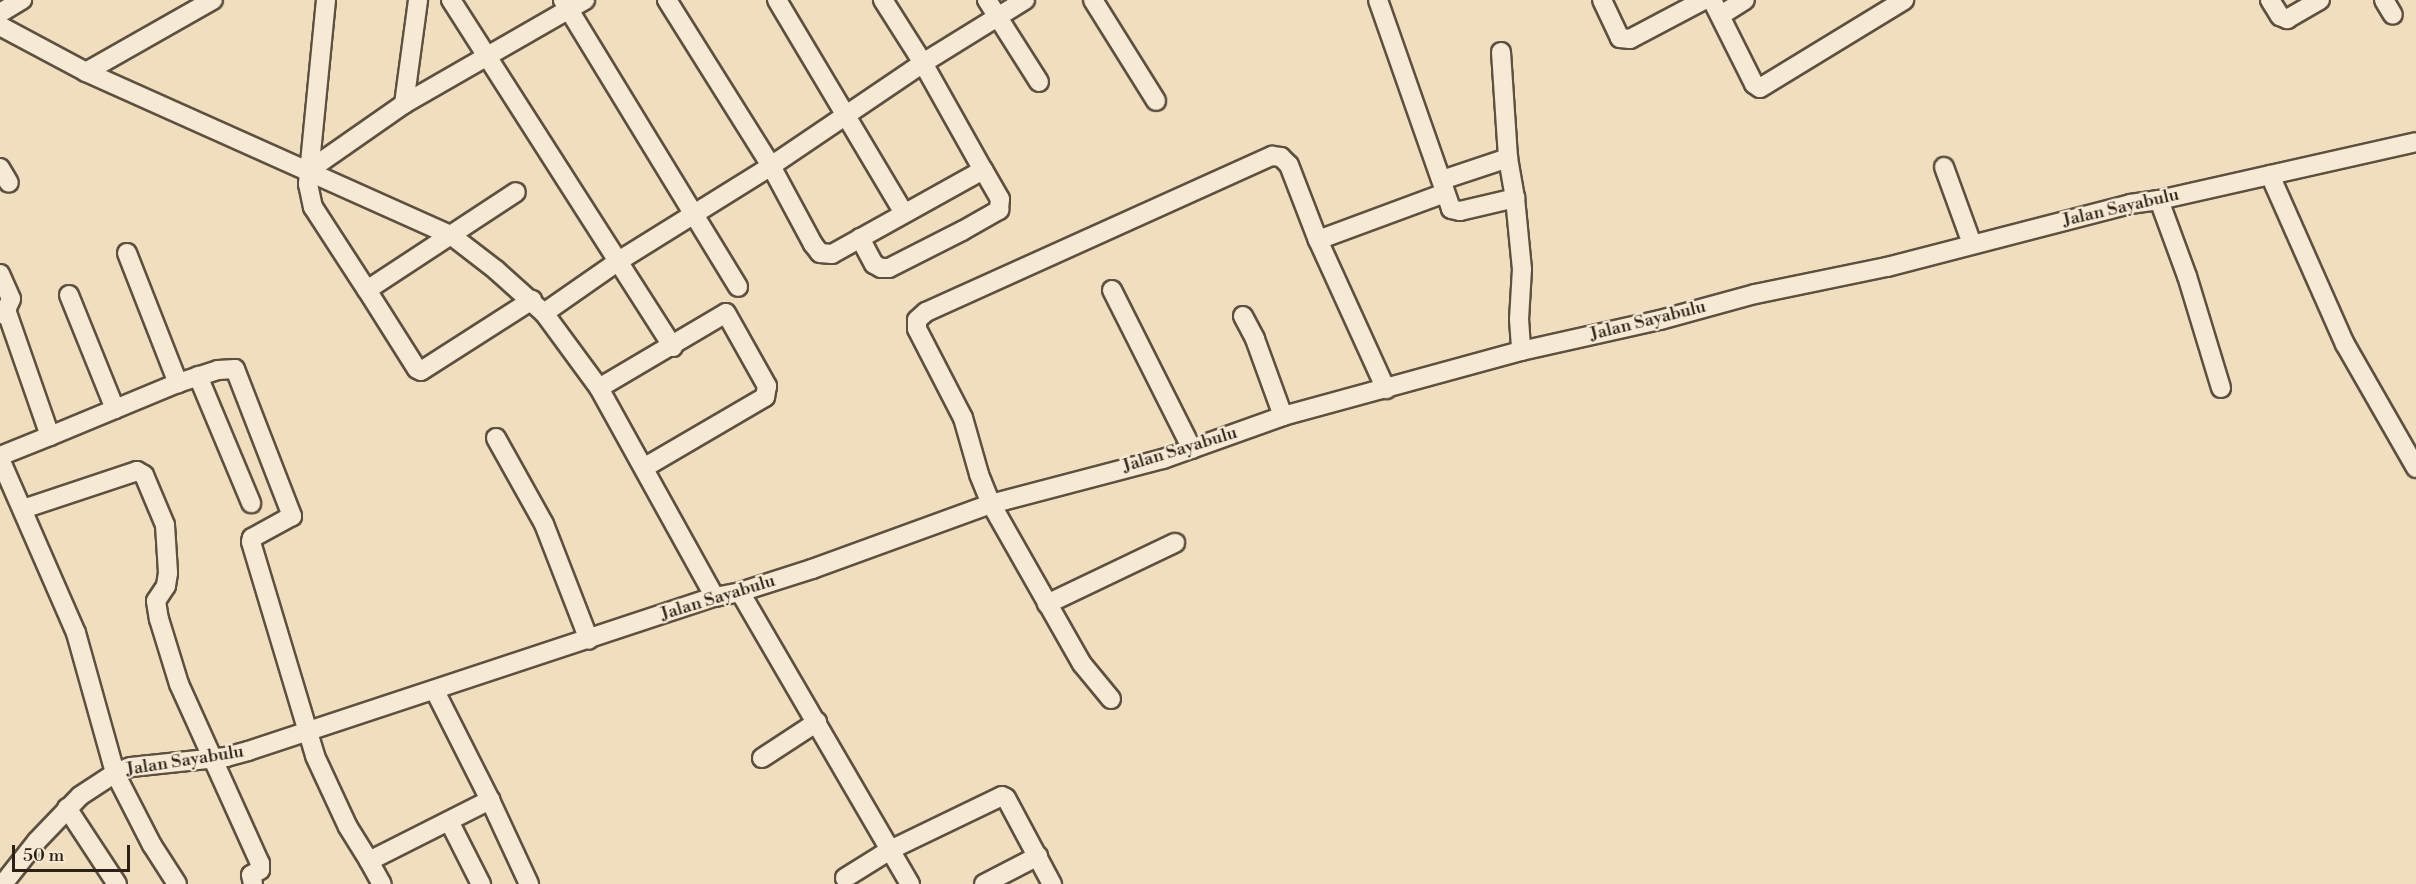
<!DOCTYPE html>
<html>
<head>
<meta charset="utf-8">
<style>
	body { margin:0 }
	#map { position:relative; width:2416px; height:884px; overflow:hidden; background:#f1debe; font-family:"Libre Bodoni",serif }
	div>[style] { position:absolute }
	.roads { filter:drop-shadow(2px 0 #5d5041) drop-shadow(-2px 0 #5d5041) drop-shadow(0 2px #5d5041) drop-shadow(0 -2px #5d5041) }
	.street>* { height:18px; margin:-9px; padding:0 9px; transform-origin:9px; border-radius:9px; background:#f6ead5 }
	span { translate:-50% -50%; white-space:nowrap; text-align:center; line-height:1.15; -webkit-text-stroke:4.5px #f6ead5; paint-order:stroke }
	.street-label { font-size:18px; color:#2c2017 }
	.scale { position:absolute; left:12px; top:845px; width:118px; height:27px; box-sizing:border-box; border:3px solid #2c2017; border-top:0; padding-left:8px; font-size:18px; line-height:21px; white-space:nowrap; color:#2c2017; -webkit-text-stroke:4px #f6ead5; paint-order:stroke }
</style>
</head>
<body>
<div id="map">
	<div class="roads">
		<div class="street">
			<div style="left:326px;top:0;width:185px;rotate:95.6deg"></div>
			<div style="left:308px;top:184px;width:24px;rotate:78deg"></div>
			<div style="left:313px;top:207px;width:99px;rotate:57deg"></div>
			<div style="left:367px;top:290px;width:178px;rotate:-33.3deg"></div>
			<div style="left:451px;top:0;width:412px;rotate:57.4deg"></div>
			<div style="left:563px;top:0;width:336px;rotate:58.6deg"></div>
			<div style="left:667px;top:0;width:196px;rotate:57.9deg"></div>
			<div style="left:771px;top:166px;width:89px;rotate:61.7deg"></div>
			<div style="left:813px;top:244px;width:11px;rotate:52deg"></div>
			<div style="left:820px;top:253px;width:12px;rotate:5deg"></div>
			<div style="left:832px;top:254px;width:173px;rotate:-29.1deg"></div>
			<div style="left:983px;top:170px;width:123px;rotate:-119.3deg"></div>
			<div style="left:923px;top:63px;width:75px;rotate:-122.4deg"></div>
			<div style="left:777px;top:0;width:248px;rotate:59.2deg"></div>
			<div style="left:987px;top:0;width:97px;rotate:57.6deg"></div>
			<div style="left:1093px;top:0;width:119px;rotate:58deg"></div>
			<div style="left:1378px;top:0;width:221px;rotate:70.7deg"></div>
			<div style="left:1451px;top:209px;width:9px;rotate:13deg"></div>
			<div style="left:1460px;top:211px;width:57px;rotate:-13.3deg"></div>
			<div style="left:1602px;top:0;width:42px;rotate:64.7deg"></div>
			<div style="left:1620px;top:38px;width:10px;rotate:6deg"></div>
			<div style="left:1630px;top:39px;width:84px;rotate:-27.8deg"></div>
			<div style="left:1712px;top:0;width:94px;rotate:63.4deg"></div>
			<div style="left:1754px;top:84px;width:7px;rotate:34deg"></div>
			<div style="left:1760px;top:88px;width:169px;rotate:-31.4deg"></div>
			<div style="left:2270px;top:0;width:19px;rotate:58deg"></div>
			<div style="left:2280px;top:16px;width:8px;rotate:23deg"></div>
			<div style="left:2287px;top:19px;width:38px;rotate:-30deg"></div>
			<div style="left:2384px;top:0;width:17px;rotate:59deg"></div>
			<div style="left:0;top:13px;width:26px;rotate:-31deg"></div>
			<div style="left:1721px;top:15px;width:28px;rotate:-32deg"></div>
			<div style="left:0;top:26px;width:98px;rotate:28.1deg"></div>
			<div style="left:86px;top:72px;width:401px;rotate:24.1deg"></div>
			<div style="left:452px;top:236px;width:56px;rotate:37.7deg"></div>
			<div style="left:496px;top:270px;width:64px;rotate:41.9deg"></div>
			<div style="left:544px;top:313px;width:89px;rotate:-34.9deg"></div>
			<div style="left:617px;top:262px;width:181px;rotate:-31.9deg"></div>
			<div style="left:771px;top:166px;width:184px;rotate:-34.1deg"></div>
			<div style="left:923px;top:63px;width:120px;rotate:-31.7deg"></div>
			<div style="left:1501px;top:52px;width:106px;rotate:86.2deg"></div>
			<div style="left:1508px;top:158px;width:41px;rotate:80.1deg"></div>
			<div style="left:1515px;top:198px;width:71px;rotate:84.4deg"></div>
			<div style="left:1522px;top:269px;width:50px;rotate:93.4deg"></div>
			<div style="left:1519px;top:319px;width:32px;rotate:86deg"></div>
			<div style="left:86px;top:72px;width:146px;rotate:-29.6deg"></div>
			<div style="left:404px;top:104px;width:105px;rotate:-82.3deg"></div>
			<div style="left:1944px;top:167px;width:82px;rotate:70deg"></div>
			<div style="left:0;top:168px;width:17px;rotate:59deg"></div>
			<div style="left:308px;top:171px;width:117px;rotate:-34.9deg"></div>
			<div style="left:404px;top:104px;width:209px;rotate:-29.9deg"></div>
			<div style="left:2270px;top:175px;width:185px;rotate:66.1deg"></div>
			<div style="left:2345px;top:344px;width:143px;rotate:60.2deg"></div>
			<div style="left:1442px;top:180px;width:70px;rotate:-18.4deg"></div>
			<div style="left:2159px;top:200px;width:81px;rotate:69.8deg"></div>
			<div style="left:2187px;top:276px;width:117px;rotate:73.1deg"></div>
			<div style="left:860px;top:238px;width:30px;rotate:62deg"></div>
			<div style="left:874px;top:264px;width:8px;rotate:30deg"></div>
			<div style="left:881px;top:268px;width:8px"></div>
			<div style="left:889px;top:268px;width:82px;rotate:-26.9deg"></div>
			<div style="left:962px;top:231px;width:43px;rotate:-29.6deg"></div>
			<div style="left:999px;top:210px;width:11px;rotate:-85deg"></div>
			<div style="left:1000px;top:199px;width:34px;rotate:-120deg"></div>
			<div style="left:1318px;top:240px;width:135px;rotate:-20.3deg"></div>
			<div style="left:127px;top:253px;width:140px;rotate:68.6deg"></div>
			<div style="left:0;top:274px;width:27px;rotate:66deg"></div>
			<div style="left:11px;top:299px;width:12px;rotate:114deg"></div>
			<div style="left:6px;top:310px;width:7px;rotate:146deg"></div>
			<div style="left:367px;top:290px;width:93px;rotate:57.7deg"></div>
			<div style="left:417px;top:369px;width:4px;rotate:27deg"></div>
			<div style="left:421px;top:371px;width:132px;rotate:-32.6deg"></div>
			<div style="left:1112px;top:290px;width:178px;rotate:63.3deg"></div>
			<div style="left:69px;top:295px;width:123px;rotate:68deg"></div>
			<div style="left:544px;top:313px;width:93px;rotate:53.7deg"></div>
			<div style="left:599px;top:388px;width:239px;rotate:61deg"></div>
			<div style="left:1243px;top:316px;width:26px;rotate:62deg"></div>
			<div style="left:1255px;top:339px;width:82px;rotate:70deg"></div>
			<div style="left:198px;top:376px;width:138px;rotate:67.3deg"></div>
			<div style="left:599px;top:388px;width:147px;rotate:-30.6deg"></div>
			<div style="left:726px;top:313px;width:84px;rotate:60.7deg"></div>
			<div style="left:767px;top:386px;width:11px;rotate:100deg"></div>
			<div style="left:765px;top:397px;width:139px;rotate:149.7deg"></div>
			<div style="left:50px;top:436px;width:139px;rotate:-22.5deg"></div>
			<div style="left:178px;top:383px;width:42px;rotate:-18deg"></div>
			<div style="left:218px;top:370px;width:17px;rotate:-3deg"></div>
			<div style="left:235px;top:369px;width:158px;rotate:68.8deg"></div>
			<div style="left:292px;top:516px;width:46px;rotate:151.2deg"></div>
			<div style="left:252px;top:538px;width:4px;rotate:104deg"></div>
			<div style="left:251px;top:542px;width:223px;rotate:73.3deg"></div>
			<div style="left:315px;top:756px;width:78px;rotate:65.1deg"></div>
			<div style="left:348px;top:827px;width:40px;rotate:58deg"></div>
			<div style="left:369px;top:861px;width:136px;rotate:-26.8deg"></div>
			<div style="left:490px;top:800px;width:93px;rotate:65.1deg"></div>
			<div style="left:496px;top:438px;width:98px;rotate:60.8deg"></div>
			<div style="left:544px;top:524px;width:124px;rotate:68.8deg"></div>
			<div style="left:0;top:456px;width:54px;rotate:-21.8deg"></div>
			<div style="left:50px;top:436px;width:133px;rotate:-109.2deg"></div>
			<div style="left:0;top:459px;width:190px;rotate:66.4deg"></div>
			<div style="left:76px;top:633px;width:145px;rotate:74.4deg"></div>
			<div style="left:115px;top:773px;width:81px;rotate:62.8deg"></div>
			<div style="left:152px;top:845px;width:46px;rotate:57.3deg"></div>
			<div style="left:23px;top:509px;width:120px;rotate:-18.4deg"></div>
			<div style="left:137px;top:471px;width:8px;rotate:30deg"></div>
			<div style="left:144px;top:475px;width:54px;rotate:67.2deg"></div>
			<div style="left:165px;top:525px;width:48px;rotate:86.4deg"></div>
			<div style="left:168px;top:573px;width:13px;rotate:99deg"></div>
			<div style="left:166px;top:586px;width:18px;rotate:124deg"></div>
			<div style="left:156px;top:601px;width:18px;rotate:81deg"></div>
			<div style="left:159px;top:619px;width:68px;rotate:72.9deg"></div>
			<div style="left:179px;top:684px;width:196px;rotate:65.7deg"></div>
			<div style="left:260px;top:863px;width:7px;rotate:90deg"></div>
			<div style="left:260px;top:870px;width:10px;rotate:151deg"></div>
			<div style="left:251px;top:875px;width:9px;rotate:77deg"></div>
			<div style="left:740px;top:592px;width:338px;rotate:59.8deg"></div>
			<div style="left:1047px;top:604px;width:142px;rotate:-25.5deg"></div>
			<div style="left:435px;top:691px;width:122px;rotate:63.2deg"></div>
			<div style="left:1111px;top:699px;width:45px;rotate:-129.6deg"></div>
			<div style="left:1082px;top:664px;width:184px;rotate:-119.6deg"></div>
			<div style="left:991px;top:504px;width:32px;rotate:-112deg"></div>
			<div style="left:979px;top:474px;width:58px;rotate:-105.9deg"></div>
			<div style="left:963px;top:418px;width:100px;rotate:-117.3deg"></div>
			<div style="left:917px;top:329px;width:9px;rotate:-90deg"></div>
			<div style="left:917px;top:320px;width:12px;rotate:-42deg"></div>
			<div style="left:926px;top:312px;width:380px;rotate:-24.3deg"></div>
			<div style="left:1272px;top:156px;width:9px;rotate:6deg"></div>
			<div style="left:1281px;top:157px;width:11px;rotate:45deg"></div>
			<div style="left:1289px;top:165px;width:80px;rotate:68.9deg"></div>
			<div style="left:1318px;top:240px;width:164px;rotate:65.5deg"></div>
			<div style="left:762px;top:758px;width:66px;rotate:-33.2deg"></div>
			<div style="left:67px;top:808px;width:91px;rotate:56.7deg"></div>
			<div style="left:449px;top:821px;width:71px;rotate:63.1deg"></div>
			<div style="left:369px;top:861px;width:26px;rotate:61deg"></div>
			<div style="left:845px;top:878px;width:53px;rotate:-31.9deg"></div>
			<div style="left:890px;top:850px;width:124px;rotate:-25.7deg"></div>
			<div style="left:1002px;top:796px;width:4px;rotate:27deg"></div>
			<div style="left:1006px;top:798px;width:98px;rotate:61.9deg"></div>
			<div style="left:3px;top:884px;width:55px;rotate:-51.7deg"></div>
			<div style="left:37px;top:841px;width:62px;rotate:-46.3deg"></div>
			<div style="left:80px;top:796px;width:42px;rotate:-33.3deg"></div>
			<div style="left:115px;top:773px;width:17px;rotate:-21deg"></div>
			<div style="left:131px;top:767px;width:96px;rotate:-6deg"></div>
			<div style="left:226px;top:757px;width:23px;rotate:-15deg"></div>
			<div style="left:248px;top:751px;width:492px;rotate:-18.3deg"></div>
			<div style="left:715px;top:597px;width:25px;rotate:-11deg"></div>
			<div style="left:740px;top:592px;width:76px;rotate:-17.7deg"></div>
			<div style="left:812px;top:569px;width:190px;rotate:-20deg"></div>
			<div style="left:991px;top:504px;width:178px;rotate:-14.7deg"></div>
			<div style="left:1163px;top:459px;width:127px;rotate:-19.7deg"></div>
			<div style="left:1283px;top:416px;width:247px;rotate:-15.3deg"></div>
			<div style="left:1521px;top:351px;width:142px;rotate:-12.6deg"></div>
			<div style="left:1660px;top:320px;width:98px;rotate:-15.3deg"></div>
			<div style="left:1755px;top:294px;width:135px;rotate:-11.6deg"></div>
			<div style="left:1887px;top:267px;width:251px;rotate:-14.5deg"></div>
			<div style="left:2130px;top:204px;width:29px;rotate:-8deg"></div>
			<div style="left:2159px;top:200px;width:263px;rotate:-12.7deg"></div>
			<div style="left:984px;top:884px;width:61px;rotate:-27.4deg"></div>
		</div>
	</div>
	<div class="street-label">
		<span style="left:2121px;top:208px;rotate:-13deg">Jalan Sayabulu</span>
		<span style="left:1648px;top:321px;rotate:-14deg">Jalan Sayabulu</span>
		<span style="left:1180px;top:450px;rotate:-17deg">Jalan Sayabulu</span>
		<span style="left:718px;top:598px;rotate:-17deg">Jalan Sayabulu</span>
		<span style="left:185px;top:761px;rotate:-9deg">Jalan Sayabulu</span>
	</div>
	<div class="scale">50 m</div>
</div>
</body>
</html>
